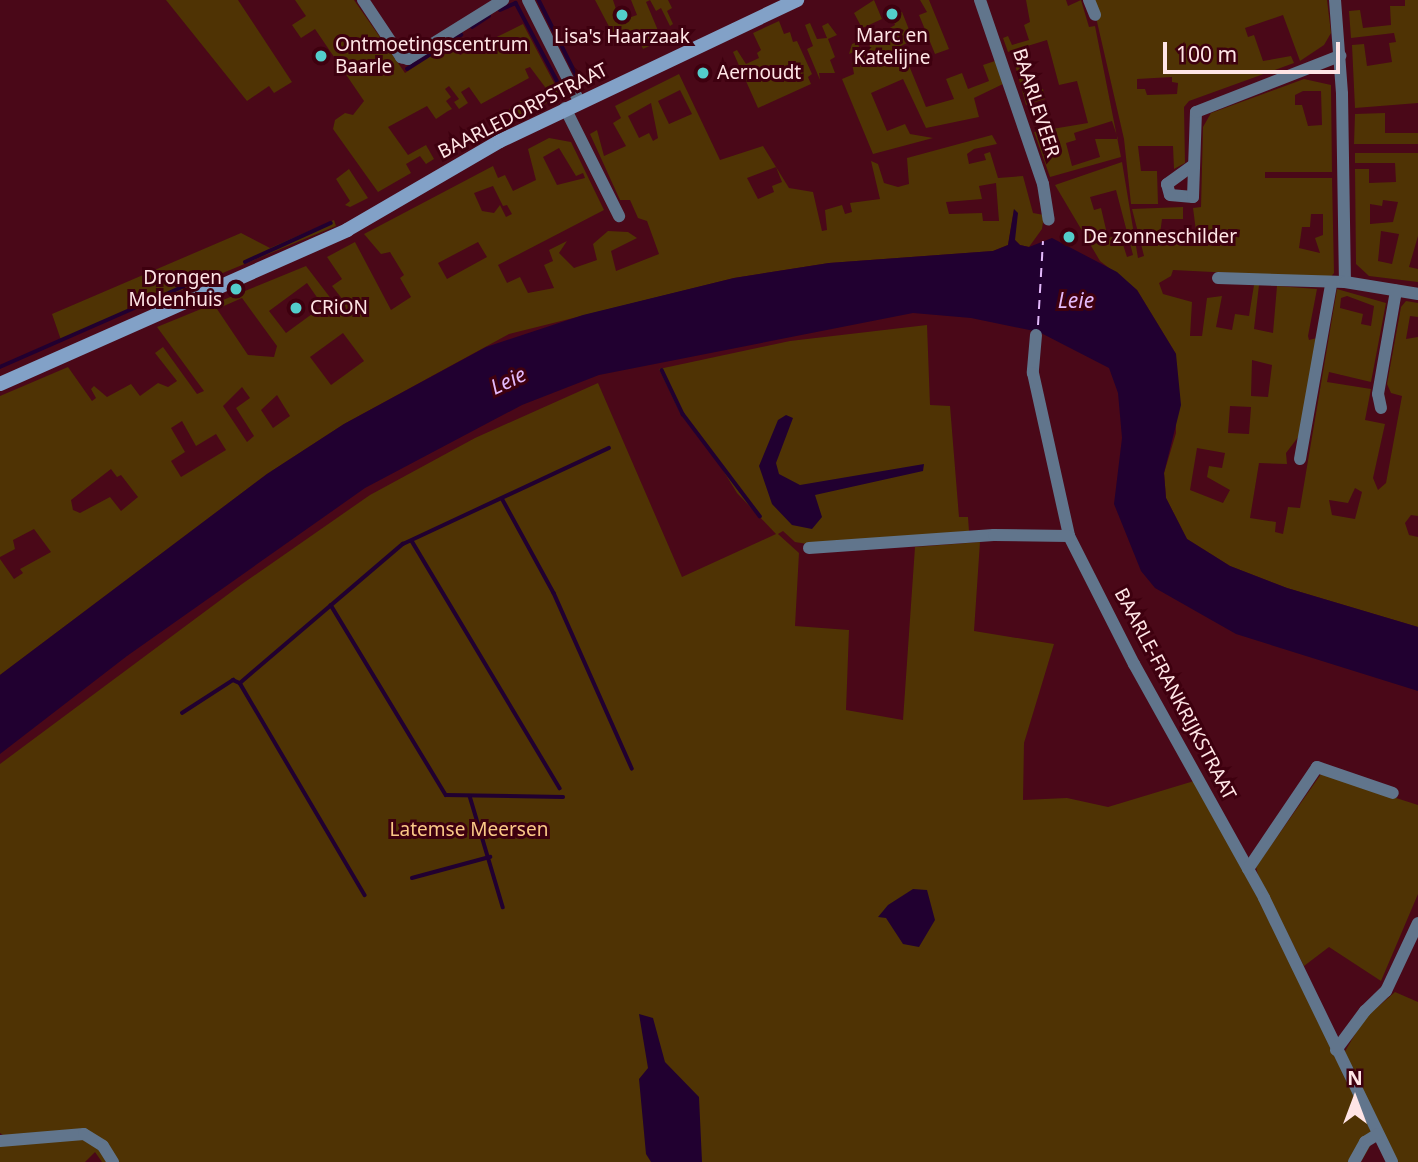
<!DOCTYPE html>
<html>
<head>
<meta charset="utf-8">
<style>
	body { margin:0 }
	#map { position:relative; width:1418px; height:1162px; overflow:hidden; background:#4a0818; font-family:"Noto Sans",sans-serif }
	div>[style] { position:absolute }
	.green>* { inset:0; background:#4f3304 }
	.water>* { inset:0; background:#210030 }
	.stream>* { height:3.5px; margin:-1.75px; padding:0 1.75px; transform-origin:1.75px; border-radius:1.75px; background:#210030 }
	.ferry>* { height:2px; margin-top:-1px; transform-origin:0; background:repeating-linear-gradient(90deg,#e3b9fb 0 9px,transparent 0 16px) }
	.street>* { height:12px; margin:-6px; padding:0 6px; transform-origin:6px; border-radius:6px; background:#61758c }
	.secondary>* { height:14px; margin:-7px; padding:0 7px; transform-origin:7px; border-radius:7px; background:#82a1c7 }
	.dots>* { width:19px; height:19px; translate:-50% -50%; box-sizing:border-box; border:4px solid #3e000f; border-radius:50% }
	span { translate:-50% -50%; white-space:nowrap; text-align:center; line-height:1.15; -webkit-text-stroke:6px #3e000f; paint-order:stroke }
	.poi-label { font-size:19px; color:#ffe5e6 }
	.left { translate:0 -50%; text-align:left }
	.right { translate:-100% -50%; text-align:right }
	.street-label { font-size:19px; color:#ffe5e6 }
	.park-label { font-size:19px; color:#fac887 }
	.water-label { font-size:21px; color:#e3b9fb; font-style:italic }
	.north { position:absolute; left:1320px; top:1064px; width:70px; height:70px; -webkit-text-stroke:5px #3e000f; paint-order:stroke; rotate:0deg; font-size:19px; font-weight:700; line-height:28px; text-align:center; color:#ffe5e6 }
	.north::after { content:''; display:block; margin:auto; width:24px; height:32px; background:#ffe5e6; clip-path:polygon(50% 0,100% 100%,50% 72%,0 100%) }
	.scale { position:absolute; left:1163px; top:42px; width:177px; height:32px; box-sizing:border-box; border:4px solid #ffe5e6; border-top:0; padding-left:9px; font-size:21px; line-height:24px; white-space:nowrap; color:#ffe5e6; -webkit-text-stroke:5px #3e000f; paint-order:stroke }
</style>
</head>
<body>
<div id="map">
	<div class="green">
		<div style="clip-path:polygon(166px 0,238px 0,292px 82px,274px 93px,269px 86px,247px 101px)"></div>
		<div style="clip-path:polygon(295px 0,354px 0,405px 73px,451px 43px,460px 55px,523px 24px,561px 96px,509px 122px,505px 113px,516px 103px,548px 91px,530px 67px,525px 69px,529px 78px,481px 104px,469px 87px,461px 92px,468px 103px,459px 109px,454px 102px,459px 99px,449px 86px,445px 89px,451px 97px,446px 101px,452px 109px,448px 111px,436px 119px,427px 106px,388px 127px,408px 155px,426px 145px,434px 159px,426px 164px,420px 156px,406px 164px,411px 173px,378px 192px,333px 129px,335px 120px,345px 113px,353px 115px,364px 101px,315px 29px,301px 38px,292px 25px,306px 16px)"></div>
		<div style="clip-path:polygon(595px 0,613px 0,620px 21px,637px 15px,631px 0,668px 0,672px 8px,667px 11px,673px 24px,670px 26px,661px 8px,656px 11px,650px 0,646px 2px,662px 40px,643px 49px,634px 30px,614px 36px)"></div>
		<div style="clip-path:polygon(874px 0,882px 19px,869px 25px,874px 37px,895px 25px,892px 16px,902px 12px,910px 32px,914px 31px,917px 38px,901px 46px,926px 107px,954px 99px,946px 79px,962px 73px,968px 89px,989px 81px,983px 65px,995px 61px,1003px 84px,974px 98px,979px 117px,926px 128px,903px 79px,871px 93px,887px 131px,905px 124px,910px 134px,933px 138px,873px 154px,842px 79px,854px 74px,852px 63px,860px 60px,856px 51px,849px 54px,852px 44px,857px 42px,862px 52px,870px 48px,867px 26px,862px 28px,854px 13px)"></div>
		<div style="clip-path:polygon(920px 0,929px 0,949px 49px,935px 54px,919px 15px,927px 12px)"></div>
		<div style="clip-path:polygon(evenodd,1026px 0,1066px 0,1068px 6px,1081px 0,1089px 27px,1095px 26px,1121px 157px,1050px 177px,1034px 132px,1088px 123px,1077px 81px,1059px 85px,1047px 40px,1008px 52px,1003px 38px,1008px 36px,1012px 45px,1029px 40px,1024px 25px,1030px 22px,1026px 0,1112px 121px,1118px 139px,1095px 139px,1100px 157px,1072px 166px,1066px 143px,1076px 140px,1074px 133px,1112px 121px)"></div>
		<div style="clip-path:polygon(evenodd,1092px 0,1327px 0,1331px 33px,1324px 45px,1300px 61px,1283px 15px,1245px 28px,1248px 37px,1254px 35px,1263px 61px,1291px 56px,1294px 63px,1189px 101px,1184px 107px,1185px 163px,1174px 169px,1173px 146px,1138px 146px,1141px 171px,1157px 171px,1158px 204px,1131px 204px,1124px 139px,1092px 0,1172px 77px,1172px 82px,1178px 83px,1177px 94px,1147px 95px,1145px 89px,1137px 89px,1137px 79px,1172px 77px)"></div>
		<div style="clip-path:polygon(1405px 0,1418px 0,1418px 103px,1355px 108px,1352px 45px,1364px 44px,1367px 66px,1392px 62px,1389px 43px,1396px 42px,1394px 33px,1351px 38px,1349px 11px,1360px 10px,1363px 28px,1391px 25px,1390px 6px,1405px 6px)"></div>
		<div style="clip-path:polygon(779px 21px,784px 34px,790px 32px,793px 42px,797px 41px,812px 74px,808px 77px,811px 84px,758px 108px,733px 52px,737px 50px,746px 64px,759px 58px,757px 53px,761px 50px,753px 33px)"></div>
		<div style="clip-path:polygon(810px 23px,817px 39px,827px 38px,822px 26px,828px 23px,837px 35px,828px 39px,835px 57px,830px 60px,835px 73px,819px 73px,820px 80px,807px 49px,813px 46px,805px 25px)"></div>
		<div style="clip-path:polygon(1024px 58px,1033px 92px,1043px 89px,1045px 99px,1026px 105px,1014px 61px)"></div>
		<div style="clip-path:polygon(evenodd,679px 74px,720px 160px,763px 146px,789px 188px,813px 192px,822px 231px,827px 230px,825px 210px,842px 205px,845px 214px,852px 212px,850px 203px,880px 199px,871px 161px,878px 164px,884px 183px,898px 187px,909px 184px,907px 158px,992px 135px,997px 144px,974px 149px,967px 154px,969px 164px,986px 160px,984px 154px,990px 152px,998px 178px,1023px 176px,1033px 213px,1044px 215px,1042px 229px,1029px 247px,1020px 245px,1015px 240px,1014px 209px,1008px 245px,993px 251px,829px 263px,734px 278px,509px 334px,344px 424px,267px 474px,0 675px,0 559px,14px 579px,23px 573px,20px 569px,51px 552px,34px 529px,13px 540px,15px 549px,0 557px,0 396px,68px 367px,92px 401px,96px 398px,91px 389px,94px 386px,107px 397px,131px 384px,140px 396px,158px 383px,168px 387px,177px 381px,155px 353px,163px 347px,197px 394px,204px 391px,157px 327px,306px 266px,345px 317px,348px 314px,343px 300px,332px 286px,342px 279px,327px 257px,355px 242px,391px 310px,411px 297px,400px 278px,404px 275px,390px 252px,381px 254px,364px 234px,493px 166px,498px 178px,505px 175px,513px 191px,536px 180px,528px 149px,549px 138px,571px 142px,604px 210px,498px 265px,507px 283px,520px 277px,528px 293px,554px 288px,544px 265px,553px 261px,549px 250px,567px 241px,559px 253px,574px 268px,597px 260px,593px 244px,608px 231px,628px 232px,637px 238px,611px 251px,616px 271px,659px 254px,647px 221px,638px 218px,630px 200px,620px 200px,590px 134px,597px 130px,604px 156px,626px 146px,613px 123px,621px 118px,615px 106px,679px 74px,680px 90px,692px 114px,669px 124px,658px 101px,680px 90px,679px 74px,651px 103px,658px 138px,653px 141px,649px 133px,639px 138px,628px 116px,651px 103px,679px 74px,559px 148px,576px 176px,583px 173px,585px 178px,557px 185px,543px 157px,559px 148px,679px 74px,776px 167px,782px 182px,772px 186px,774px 192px,758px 199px,747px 178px,776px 167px,679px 74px,996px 183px,999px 221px,983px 221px,982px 213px,949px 214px,946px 202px,982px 199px,979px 186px,996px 183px,679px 74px,493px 186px,503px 206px,507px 205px,512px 214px,506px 217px,500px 205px,494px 213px,482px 211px,474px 193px,493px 186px,679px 74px,478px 242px,487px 257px,447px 279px,438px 263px,478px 242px,679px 74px,307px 283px,323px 306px,286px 333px,269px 311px,307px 283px,679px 74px,242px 298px,277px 346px,274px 357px,248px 355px,217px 309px,242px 298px,679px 74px,343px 333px,364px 361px,331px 385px,310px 357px,343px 333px,679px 74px,242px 387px,250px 398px,236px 408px,254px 436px,247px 442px,223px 406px,242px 387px,679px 74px,277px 395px,290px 416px,273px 428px,261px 410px,277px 395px,679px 74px,182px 421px,196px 446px,216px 434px,226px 450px,181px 477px,171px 461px,185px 452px,171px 428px,182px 421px,679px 74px,111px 469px,117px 477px,121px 475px,138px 497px,121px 511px,110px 497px,80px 513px,73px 510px,71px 500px,111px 469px)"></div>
		<div style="clip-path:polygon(evenodd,1304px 79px,1331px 85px,1332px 172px,1265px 172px,1265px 178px,1332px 178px,1334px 273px,1330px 278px,1173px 270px,1171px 276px,1159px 283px,1163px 294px,1192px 302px,1190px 336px,1202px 336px,1207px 298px,1222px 296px,1216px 327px,1232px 330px,1235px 314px,1249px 316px,1254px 285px,1259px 285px,1254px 329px,1273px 333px,1277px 286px,1317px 289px,1308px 336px,1309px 340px,1317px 338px,1299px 436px,1286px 453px,1287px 464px,1259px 463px,1250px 518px,1276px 522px,1275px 532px,1283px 534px,1288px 507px,1300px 508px,1337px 289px,1386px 303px,1371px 382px,1329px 372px,1327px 382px,1371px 389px,1365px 420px,1385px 424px,1373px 478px,1378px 490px,1386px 483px,1402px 396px,1391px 393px,1387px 384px,1401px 307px,1406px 301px,1418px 303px,1418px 317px,1410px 316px,1406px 339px,1418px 337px,1418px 516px,1411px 515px,1405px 523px,1409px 535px,1418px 537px,1418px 627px,1287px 588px,1230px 566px,1187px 539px,1166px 498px,1164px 473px,1176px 433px,1176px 354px,1137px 290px,1100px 261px,1055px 185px,1122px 162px,1138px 258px,1144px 256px,1132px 209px,1183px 207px,1183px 219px,1162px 219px,1159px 242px,1167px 242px,1168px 236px,1183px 241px,1184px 236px,1194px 236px,1196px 231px,1193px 208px,1201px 207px,1203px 127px,1211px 113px,1304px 79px,1303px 91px,1321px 91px,1322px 125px,1308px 126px,1302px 105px,1295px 105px,1295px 95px,1303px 91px,1304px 79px,1116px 190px,1133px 255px,1127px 257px,1120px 235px,1108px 238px,1101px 208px,1094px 210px,1090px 197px,1116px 190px,1304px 79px,1311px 214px,1323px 214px,1323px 235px,1315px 238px,1320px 253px,1299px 248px,1302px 227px,1310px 227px,1311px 214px,1304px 79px,1347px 296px,1374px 306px,1371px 326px,1361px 324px,1363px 314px,1340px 308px,1341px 298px,1347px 296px,1304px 79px,1252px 360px,1272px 365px,1268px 397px,1251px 396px,1252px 360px,1304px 79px,1230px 406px,1251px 407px,1249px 434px,1228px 433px,1230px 406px,1304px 79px,1197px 448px,1225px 453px,1222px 468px,1209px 466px,1207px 477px,1230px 490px,1223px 503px,1190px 490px,1197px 448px,1304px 79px,1355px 488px,1362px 492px,1355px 519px,1332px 515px,1329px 500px,1348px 503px,1355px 488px)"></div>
		<div style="clip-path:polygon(1385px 113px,1385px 133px,1418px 133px,1418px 144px,1354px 144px,1355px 114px)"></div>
		<div style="clip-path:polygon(evenodd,1355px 153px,1418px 153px,1418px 236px,1409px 267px,1418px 269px,1418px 282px,1369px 276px,1356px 264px,1355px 169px,1369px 169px,1369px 183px,1396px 182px,1395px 163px,1355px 163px,1355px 153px,1383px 200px,1398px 202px,1393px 222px,1370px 224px,1370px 204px,1382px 206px,1383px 200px,1355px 153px,1381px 231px,1399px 234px,1392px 264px,1378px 261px,1381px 231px)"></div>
		<div style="clip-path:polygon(349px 169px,368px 198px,350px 207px,345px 205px,350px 201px,336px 179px)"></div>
		<div style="clip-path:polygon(334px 220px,336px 226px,61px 340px,52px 314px,241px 233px,270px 248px)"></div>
		<div style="clip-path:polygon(927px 325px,930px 405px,950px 406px,959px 517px,968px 517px,969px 531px,813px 545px,795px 542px,783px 531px,778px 534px,799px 553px,795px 626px,849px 630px,846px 710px,903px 720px,915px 547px,980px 542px,974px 631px,1054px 644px,1024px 743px,1023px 800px,1067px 798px,1108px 807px,1194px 781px,1246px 871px,1376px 1136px,1361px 1162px,102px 1162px,95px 1152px,85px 1162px,0 1162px,0 1147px,6px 1137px,0 1133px,0 764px,242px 584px,370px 495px,475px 438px,598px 383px,682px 577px,776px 534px,737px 493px,708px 446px,681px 415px,659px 369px,790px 341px)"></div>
		<div style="clip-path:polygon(1321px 774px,1418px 805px,1418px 894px,1381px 981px,1329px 947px,1304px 966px,1258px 875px,1256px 867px)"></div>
		<div style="clip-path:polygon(1395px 992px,1418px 1002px,1418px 1162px,1398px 1162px,1344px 1053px,1364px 1019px)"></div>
	</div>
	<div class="water">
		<div style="clip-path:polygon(1014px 209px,1018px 213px,1015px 240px,1020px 245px,1029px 247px,1052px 238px,1117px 272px,1137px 290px,1176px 354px,1181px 405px,1164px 473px,1166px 498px,1187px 539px,1230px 566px,1287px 588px,1418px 627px,1418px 691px,1236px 634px,1155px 588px,1141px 571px,1114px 504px,1122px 438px,1118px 393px,1109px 368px,1039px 332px,971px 318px,913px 313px,599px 375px,522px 405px,365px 488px,127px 656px,0 754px,0 675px,267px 474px,344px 424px,486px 347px,583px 315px,734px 278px,829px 263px,993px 251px,1008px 245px)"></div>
		<div style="clip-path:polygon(786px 415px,793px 418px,776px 463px,779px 474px,800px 485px,924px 464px,923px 471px,815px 495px,822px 517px,812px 529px,792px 525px,772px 504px,759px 466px,778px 420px)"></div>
		<div style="clip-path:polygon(913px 889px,927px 890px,935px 920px,919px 947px,903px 944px,886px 918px,878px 917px,888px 905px)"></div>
		<div style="clip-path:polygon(639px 1014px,653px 1018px,665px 1062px,699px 1097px,702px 1162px,651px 1162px,646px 1154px,639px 1079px,648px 1068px)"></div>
	</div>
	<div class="stream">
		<div style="left:539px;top:0;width:85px;rotate:63.4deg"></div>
		<div style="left:500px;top:10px;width:17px;rotate:-24deg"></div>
		<div style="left:516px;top:3px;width:96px;rotate:62.1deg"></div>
		<div style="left:472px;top:27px;width:20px;rotate:-33deg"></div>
		<div style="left:407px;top:69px;width:64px;rotate:-32.2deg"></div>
		<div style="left:245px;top:262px;width:94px;rotate:-24.4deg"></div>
		<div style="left:0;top:367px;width:206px;rotate:-23.7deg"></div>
		<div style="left:662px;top:370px;width:49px;rotate:64.5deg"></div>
		<div style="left:683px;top:414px;width:128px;rotate:53deg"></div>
		<div style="left:503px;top:500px;width:106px;rotate:61.3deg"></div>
		<div style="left:554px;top:593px;width:192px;rotate:66deg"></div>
		<div style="left:412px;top:541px;width:288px;rotate:59.1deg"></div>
		<div style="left:331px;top:605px;width:222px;rotate:58.8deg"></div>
		<div style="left:446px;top:795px;width:117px;rotate:1deg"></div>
		<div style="left:240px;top:683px;width:246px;rotate:59.5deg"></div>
		<div style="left:182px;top:713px;width:61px;rotate:-32.9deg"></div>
		<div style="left:233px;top:680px;width:8px;rotate:23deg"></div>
		<div style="left:240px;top:683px;width:214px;rotate:-40.5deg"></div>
		<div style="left:403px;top:544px;width:227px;rotate:-25deg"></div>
		<div style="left:470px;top:796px;width:116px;rotate:73.4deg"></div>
		<div style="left:412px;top:878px;width:81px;rotate:-15.1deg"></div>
	</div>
	<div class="ferry">
		<div style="left:1038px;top:325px;width:84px;rotate:-86.6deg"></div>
	</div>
	<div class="street">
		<div style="left:363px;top:0;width:69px;rotate:56.3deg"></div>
		<div style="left:401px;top:57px;width:7px;rotate:16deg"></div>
		<div style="left:408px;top:59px;width:112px;rotate:-31.8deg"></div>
		<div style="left:528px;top:0;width:113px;rotate:63.2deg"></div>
		<div style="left:980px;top:0;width:194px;rotate:71.1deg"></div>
		<div style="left:1043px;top:184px;width:36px;rotate:81deg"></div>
		<div style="left:1089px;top:0;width:16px;rotate:68deg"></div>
		<div style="left:1335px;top:0;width:94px;rotate:85.7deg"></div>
		<div style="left:1342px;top:94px;width:188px;rotate:89.1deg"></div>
		<div style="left:565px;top:108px;width:121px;rotate:63.4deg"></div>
		<div style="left:1192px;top:166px;width:31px;rotate:144deg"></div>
		<div style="left:1167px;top:184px;width:11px;rotate:75deg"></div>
		<div style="left:1170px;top:195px;width:23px;rotate:5deg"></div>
		<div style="left:1193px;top:197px;width:85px;rotate:-88deg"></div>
		<div style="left:1196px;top:112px;width:155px;rotate:-21.3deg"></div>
		<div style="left:1218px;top:278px;width:127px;rotate:1.8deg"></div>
		<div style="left:1345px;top:282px;width:74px;rotate:9.3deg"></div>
		<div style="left:1036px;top:335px;width:38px;rotate:95deg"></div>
		<div style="left:1033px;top:373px;width:167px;rotate:77.5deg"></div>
		<div style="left:1069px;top:536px;width:144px;rotate:63.1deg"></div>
		<div style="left:1134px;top:664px;width:268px;rotate:60.9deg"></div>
		<div style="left:1264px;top:898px;width:293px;rotate:64.1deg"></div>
		<div style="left:1381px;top:408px;width:14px;rotate:-102deg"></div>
		<div style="left:1378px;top:394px;width:105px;rotate:-80.1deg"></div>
		<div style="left:1300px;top:459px;width:177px;rotate:-79.9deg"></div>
		<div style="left:809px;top:548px;width:185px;rotate:-4deg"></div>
		<div style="left:994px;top:535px;width:75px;rotate:0.8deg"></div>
		<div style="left:1248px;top:869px;width:123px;rotate:-55.9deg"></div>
		<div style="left:1317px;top:767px;width:80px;rotate:18.9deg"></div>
		<div style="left:1336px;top:1050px;width:49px;rotate:-53.4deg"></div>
		<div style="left:1365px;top:1011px;width:29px;rotate:-44deg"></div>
		<div style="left:1386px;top:991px;width:75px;rotate:-64.8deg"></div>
		<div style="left:0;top:1141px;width:84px;rotate:-4.8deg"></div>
		<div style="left:84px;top:1134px;width:22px;rotate:32deg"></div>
		<div style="left:103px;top:1146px;width:19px;rotate:58deg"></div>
		<div style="left:1354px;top:1162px;width:23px;rotate:-61deg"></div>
		<div style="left:1365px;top:1142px;width:15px;rotate:-32deg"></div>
	</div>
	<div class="secondary">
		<div style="left:0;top:384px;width:380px;rotate:-23.9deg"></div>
		<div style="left:347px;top:230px;width:177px;rotate:-30.2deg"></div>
		<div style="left:500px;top:141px;width:329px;rotate:-25.4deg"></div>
	</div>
	<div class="dots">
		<div style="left:892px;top:14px;background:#53cdcb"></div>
		<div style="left:622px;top:15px;background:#53cdcb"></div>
		<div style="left:321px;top:56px;background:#53cdcb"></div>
		<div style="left:703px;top:73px;background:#53cdcb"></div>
		<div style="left:1069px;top:237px;background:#53cdcb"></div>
		<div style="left:236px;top:289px;background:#53cdcb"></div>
		<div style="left:296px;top:308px;background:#53cdcb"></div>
	</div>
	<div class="poi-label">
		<span style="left:892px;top:47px">Marc en<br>Katelijne</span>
		<span style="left:622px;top:37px">Lisa's Haarzaak</span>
		<span class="left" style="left:335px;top:56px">Ontmoetingscentrum<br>Baarle</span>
		<span class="left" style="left:717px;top:73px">Aernoudt</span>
		<span class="left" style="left:1083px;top:237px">De zonneschilder</span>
		<span class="right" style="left:222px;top:289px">Drongen<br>Molenhuis</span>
		<span class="left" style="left:310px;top:308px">CRiON</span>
	</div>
	<div class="street-label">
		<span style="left:1036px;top:103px;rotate:72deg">BAARLEVEER</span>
		<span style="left:523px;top:111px;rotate:-27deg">BAARLEDORPSTRAAT</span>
		<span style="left:1175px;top:694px;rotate:62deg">BAARLE-FRANKRIJKSTRAAT</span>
	</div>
	<div class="park-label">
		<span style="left:469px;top:830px">Latemse Meersen</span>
	</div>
	<div class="water-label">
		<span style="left:1076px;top:300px">Leie</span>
		<span style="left:508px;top:380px;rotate:-25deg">Leie</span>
	</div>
	<div class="north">N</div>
	<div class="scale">100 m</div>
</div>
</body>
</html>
